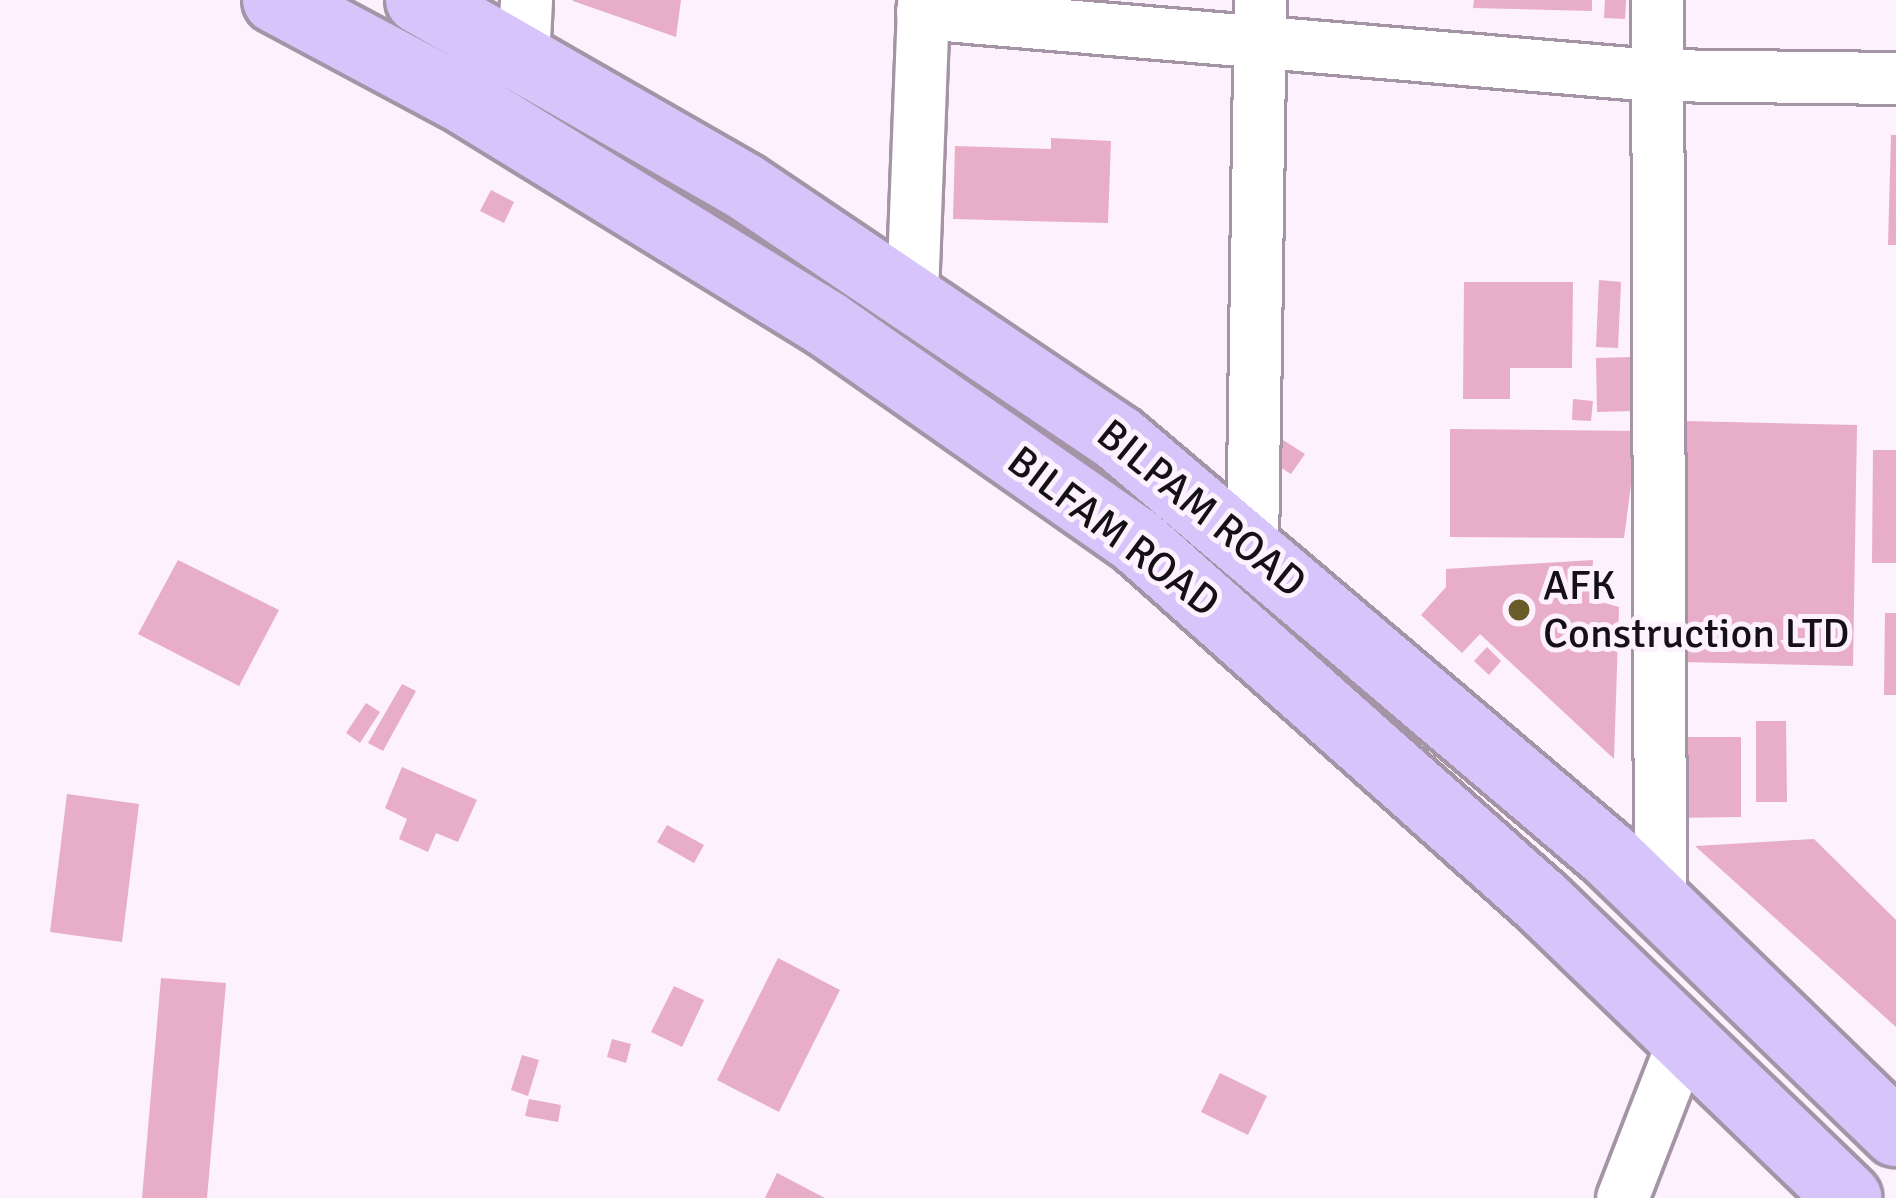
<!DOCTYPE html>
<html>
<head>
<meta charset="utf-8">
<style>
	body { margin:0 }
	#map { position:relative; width:1896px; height:1198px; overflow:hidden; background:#fcf1fd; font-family:Signika,sans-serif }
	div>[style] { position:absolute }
	.building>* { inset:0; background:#e8adc7 }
	.roads { filter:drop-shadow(3px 0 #a594a6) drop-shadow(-3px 0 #a594a6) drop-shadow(0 3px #a594a6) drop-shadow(0 -3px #a594a6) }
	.minor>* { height:51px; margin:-25.5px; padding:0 25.5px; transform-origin:25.5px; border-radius:25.5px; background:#fff }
	.primary>* { height:66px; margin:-33px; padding:0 33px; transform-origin:33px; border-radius:33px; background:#d6c4fb }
	.dots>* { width:33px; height:33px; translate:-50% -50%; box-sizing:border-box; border:6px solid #fcf1fd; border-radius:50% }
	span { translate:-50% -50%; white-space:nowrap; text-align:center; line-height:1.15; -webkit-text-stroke:10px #fcf1fd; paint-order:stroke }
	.street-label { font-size:42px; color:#150f16 }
	.poi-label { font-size:42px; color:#150f16 }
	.left { translate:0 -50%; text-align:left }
</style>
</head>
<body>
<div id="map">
	<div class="building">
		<div style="clip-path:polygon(573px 0,681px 0,676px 37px,573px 1px)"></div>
		<div style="clip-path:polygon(1474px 0,1592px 0,1592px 11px,1473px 8px)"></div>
		<div style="clip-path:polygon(1605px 0,1626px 0,1625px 19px,1604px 18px)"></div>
		<div style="clip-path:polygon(1891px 135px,1896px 135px,1896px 245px,1888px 245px)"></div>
		<div style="clip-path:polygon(1051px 138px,1111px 141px,1108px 223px,953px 219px,955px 146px,1051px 149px)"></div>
		<div style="clip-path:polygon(491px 190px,514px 202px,504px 223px,480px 211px)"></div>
		<div style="clip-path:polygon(1599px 280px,1621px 282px,1618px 348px,1596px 347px)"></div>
		<div style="clip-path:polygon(1464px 282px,1573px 282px,1572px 368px,1510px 368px,1510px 399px,1463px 399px)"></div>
		<div style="clip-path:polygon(1630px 357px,1631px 411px,1597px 412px,1596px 358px)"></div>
		<div style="clip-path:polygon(1573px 399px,1593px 401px,1591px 421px,1572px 420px)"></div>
		<div style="clip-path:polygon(1684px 421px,1857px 425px,1853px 666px,1680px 662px)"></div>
		<div style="clip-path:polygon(1450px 429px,1638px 431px,1624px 538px,1450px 537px)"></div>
		<div style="clip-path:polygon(1283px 440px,1305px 454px,1291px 474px,1269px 460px)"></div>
		<div style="clip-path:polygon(1873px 450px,1896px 450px,1896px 563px,1872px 563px)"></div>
		<div style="clip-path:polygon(178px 560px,279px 610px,239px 686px,138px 634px)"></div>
		<div style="clip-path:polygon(1593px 560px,1590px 599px,1619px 607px,1614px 759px,1480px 634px,1462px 653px,1421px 615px,1446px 587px,1446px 569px)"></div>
		<div style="clip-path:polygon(1885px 613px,1896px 613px,1896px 695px,1884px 695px)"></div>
		<div style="clip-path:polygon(1487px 647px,1501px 661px,1489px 675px,1474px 661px)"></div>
		<div style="clip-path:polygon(402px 684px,416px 691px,383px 751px,368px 743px)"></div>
		<div style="clip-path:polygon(366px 703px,380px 712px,360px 743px,346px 733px)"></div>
		<div style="clip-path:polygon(1756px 721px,1786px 721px,1787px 802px,1756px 802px)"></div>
		<div style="clip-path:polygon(1666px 737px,1741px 737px,1741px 817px,1666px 818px)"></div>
		<div style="clip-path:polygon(402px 767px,477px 800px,458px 842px,436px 833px,428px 852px,399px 839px,407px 819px,385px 808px)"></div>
		<div style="clip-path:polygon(67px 794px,139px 804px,122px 942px,50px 932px)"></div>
		<div style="clip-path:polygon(667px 825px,704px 845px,694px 863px,657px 842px)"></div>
		<div style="clip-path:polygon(1814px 839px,1896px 920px,1896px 1027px,1695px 846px)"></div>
		<div style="clip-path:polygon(778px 958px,840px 990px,779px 1112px,717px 1080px)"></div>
		<div style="clip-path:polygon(161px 978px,226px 983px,207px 1198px,142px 1198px)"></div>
		<div style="clip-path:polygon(674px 986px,704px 1000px,682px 1047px,651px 1032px)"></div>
		<div style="clip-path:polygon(612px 1039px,631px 1044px,626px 1063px,607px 1057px)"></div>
		<div style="clip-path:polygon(522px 1055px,539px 1060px,528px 1096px,511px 1090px)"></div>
		<div style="clip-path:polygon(1220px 1073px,1267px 1096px,1248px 1135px,1201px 1112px)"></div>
		<div style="clip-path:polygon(529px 1099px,561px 1105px,558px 1122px,525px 1116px)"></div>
		<div style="clip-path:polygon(777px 1173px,825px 1198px,765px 1198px)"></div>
	</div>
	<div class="roads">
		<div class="minor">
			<div style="left:1657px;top:0;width:907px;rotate:89.81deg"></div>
			<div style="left:922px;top:13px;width:734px;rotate:4.85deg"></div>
			<div style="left:1653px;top:75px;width:243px;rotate:0.7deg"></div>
			<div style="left:523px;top:58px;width:58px;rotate:-87deg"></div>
			<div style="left:912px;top:293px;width:293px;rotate:-87.8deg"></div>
			<div style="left:1252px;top:549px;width:549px;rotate:-89.17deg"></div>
			<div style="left:1622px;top:1198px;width:172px;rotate:-68.8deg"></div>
		</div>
		<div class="primary">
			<div style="left:276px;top:0;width:206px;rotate:28.1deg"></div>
			<div style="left:458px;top:97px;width:433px;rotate:31.6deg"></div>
			<div style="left:827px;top:324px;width:378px;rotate:35deg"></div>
			<div style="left:1137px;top:541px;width:543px;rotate:41.71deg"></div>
			<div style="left:1542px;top:902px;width:426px;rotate:44deg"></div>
			<div style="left:419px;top:0;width:374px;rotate:29.8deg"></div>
			<div style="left:744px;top:186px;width:452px;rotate:34deg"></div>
			<div style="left:1119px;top:439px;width:643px;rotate:40.33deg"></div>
			<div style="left:1609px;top:855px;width:400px;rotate:44.1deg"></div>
		</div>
	</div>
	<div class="dots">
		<div style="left:1519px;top:610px;background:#695c29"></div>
	</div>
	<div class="street-label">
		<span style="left:1201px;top:509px;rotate:39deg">BILPAM ROAD</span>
		<span style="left:1113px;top:532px;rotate:37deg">BILFAM ROAD</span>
	</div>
	<div class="poi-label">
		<span class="left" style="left:1543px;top:610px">AFK<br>Construction LTD</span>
	</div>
</div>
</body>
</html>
